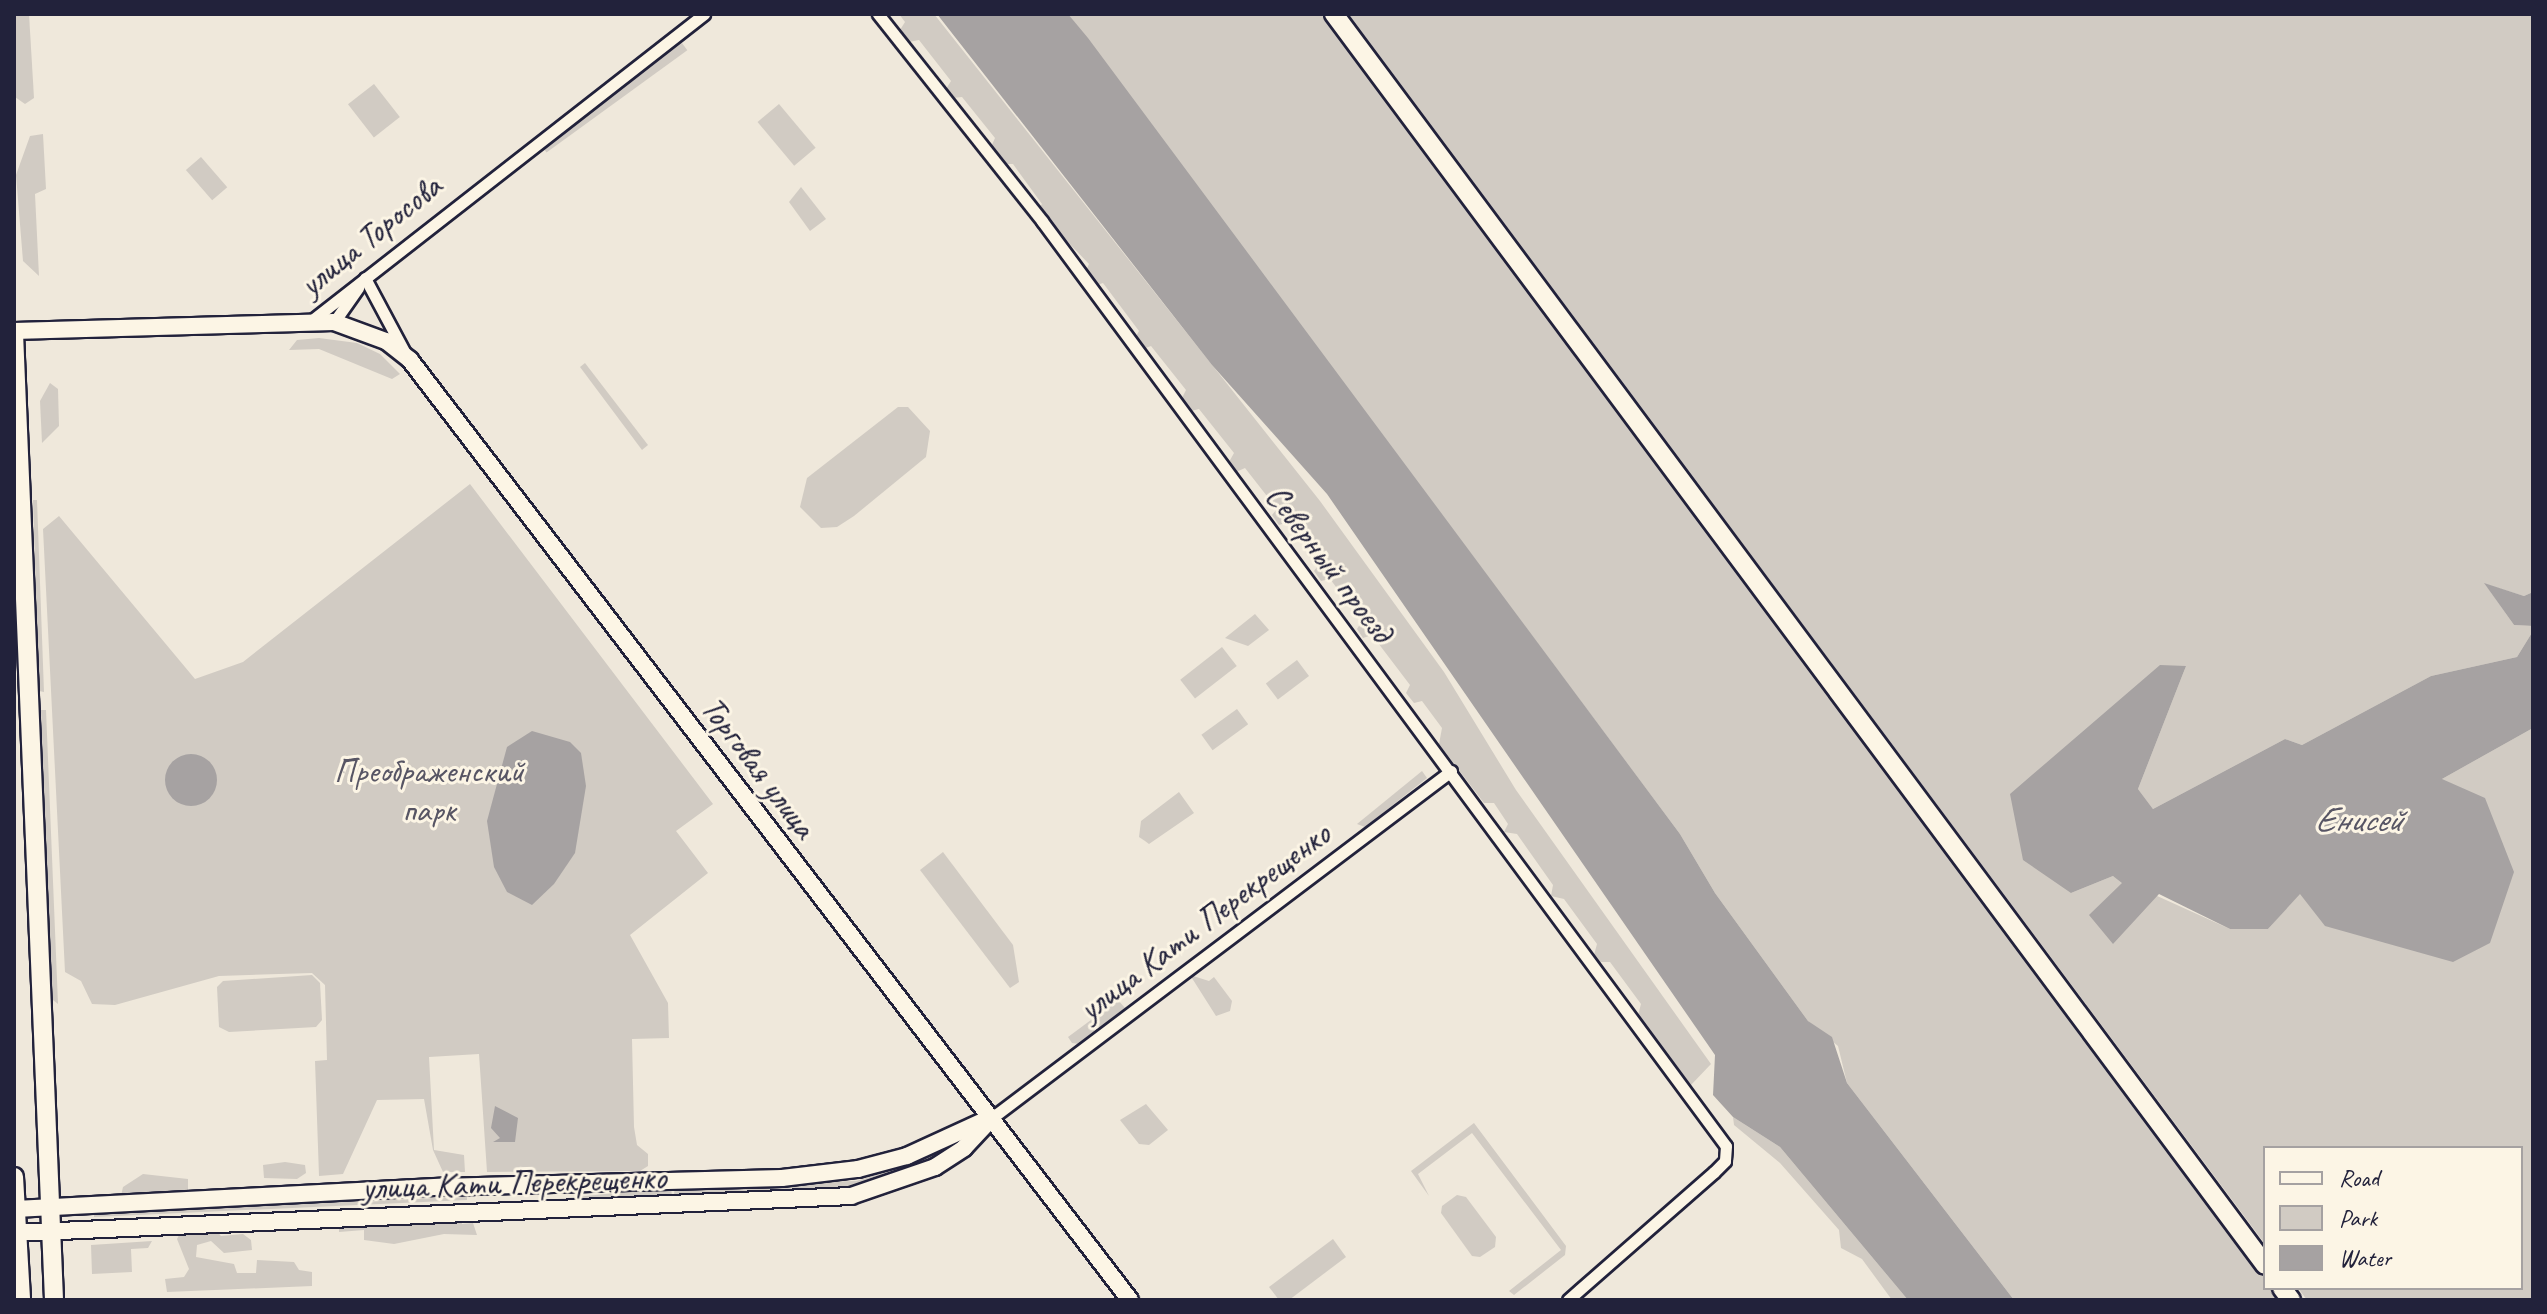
<!DOCTYPE html>
<html>
<head>
<meta charset="utf-8">
<style>
	body { margin:0 }
	#map { position:relative; width:2547px; height:1314px; overflow:hidden; background:#efe8db; font-family:Caveat,sans-serif }
	div>[style] { position:absolute }
	.green>* { inset:0; background:#d1cbc3; transform-origin:0 0 }
	.water>* { inset:0; background:#a6a2a2 }
	.round { border-radius:50% }
	.roads { filter:drop-shadow(2px 0 #22223b) drop-shadow(-2px 0 #22223b) drop-shadow(0 2px #22223b) drop-shadow(0 -2px #22223b) }
	.street>* { height:11px; margin:-5.5px; padding:0 5.5px; transform-origin:5.5px; border-radius:5.5px; background:#fcf5e5 }
	.secondary>* { height:16px; margin:-8px; padding:0 8px; transform-origin:8px; border-radius:8px; background:#fcf5e5 }
	.primary>* { height:18px; margin:-9px; padding:0 9px; transform-origin:9px; border-radius:9px; background:#fcf5e5 }
	span { translate:-50% -50%; white-space:nowrap; text-align:center; line-height:1.15; -webkit-text-stroke:6px #fcf5e5; paint-order:stroke }
	.street-label { font-size:34px; color:#22223b }
	.park-label { font-size:34px; color:#575564 }
	.water-label { font-size:36px; color:#575564; font-style:italic }
	.frame { position:absolute; inset:0; border:16px solid #22223b; pointer-events:none }
	.legend { position:absolute; left:2263px; top:1146px; width:260px; height:144px; box-sizing:border-box; background:#fcf5e5; border:2px solid #a5a1a1; margin:0; padding:10px 14px; list-style:none; font-size:24px; color:#22223b }
	.legend li { display:flex; align-items:center; gap:16px; height:40px }
	.legend b { width:40px; border:2px solid #a5a1a1 }
</style>
</head>
<body>
<div id="map">
	<div class="green">
		<div style="clip-path:polygon(14px 14px,29px 14px,34px 98px,25px 104px,15px 97px)"></div>
		<div style="clip-path:polygon(899px 14px,934px 14px,1320px 501px,1444px 672px,1516px 790px,1711px 1064px,1691px 1085px,1638px 1015px,1641px 1004px,1610px 962px,1599px 962px,1594px 955px,1597px 944px,1564px 899px,1551px 896px,1553px 885px,1517px 834px,1504px 832px,1508px 824px,1494px 803px,1484px 803px,1439px 744px,1442px 728px,1422px 701px,1414px 703px,1406px 693px,1410px 685px,1372px 635px,1363px 638px,1357px 629px,1362px 621px,1330px 579px,1321px 581px,1314px 571px,1320px 563px,1288px 522px,1279px 525px,1272px 515px,1277px 509px,1245px 468px,1236px 472px,1229px 462px,1234px 453px,1199px 409px,1191px 411px,1182px 398px,1186px 390px,1151px 346px,1143px 349px,1135px 338px,1139px 331px,1103px 283px,1094px 286px,1085px 273px,1089px 264px,1037px 210px,1042px 204px,1013px 164px,1004px 164px,991px 147px,995px 138px,962px 97px,953px 98px,946px 89px,951px 81px,919px 40px,909px 42px,900px 30px,905px 22px)"></div>
		<div style="clip-path:polygon(1068px 14px,1325px 14px,2265px 1279px,2265px 1288px,2272px 1288px,2281px 1300px,2014px 1300px,1847px 1083px,1838px 1046px,1808px 1021px,1715px 893px,1680px 834px)"></div>
		<div style="clip-path:polygon(1347px 14px,2533px 14px,2533px 592px,2524px 596px,2485px 584px,2514px 625px,2533px 626px,2533px 631px,2517px 657px,2431px 676px,2302px 745px,2285px 739px,2153px 809px,2138px 789px,2186px 666px,2071px 893px,2113px 876px,2230px 929px,2268px 929px,2300px 893px,2442px 779px,2533px 728px,2533px 1300px,2307px 1300px,2298px 1288px,2521px 1288px,2521px 1148px,2265px 1148px,2265px 1244px)"></div>
		<div style="left:682px;top:43px;width:9px;height:174px;rotate:54deg"></div>
		<div style="left:374px;top:84px;width:42px;height:33px;rotate:52deg"></div>
		<div style="left:779px;top:104px;width:57px;height:28px;rotate:50deg"></div>
		<div style="clip-path:polygon(43px 134px,46px 189px,35px 194px,39px 276px,23px 261px,16px 175px,30px 136px)"></div>
		<div style="left:201px;top:157px;width:40px;height:20px;rotate:49deg"></div>
		<div style="clip-path:polygon(801px 187px,826px 219px,810px 231px,789px 202px)"></div>
		<div style="clip-path:polygon(319px 338px,357px 343px,380px 354px,400px 374px,392px 379px,319px 349px,289px 350px,297px 340px)"></div>
		<div style="clip-path:polygon(585px 363px,648px 445px,642px 450px,580px 367px)"></div>
		<div style="clip-path:polygon(50px 383px,58px 389px,59px 426px,42px 443px,40px 401px)"></div>
		<div style="clip-path:polygon(898px 407px,908px 407px,930px 431px,926px 457px,854px 516px,837px 527px,821px 528px,800px 507px,807px 478px)"></div>
		<div style="clip-path:polygon(470px 484px,713px 804px,676px 831px,708px 873px,630px 935px,668px 1003px,669px 1038px,632px 1039px,634px 1127px,637px 1145px,648px 1154px,648px 1166px,640px 1171px,487px 1172px,479px 1054px,429px 1057px,434px 1150px,464px 1155px,465px 1172px,443px 1172px,433px 1150px,424px 1099px,377px 1100px,343px 1174px,319px 1176px,315px 1061px,327px 1060px,325px 985px,312px 973px,219px 976px,115px 1005px,92px 1004px,81px 981px,65px 972px,43px 529px,59px 516px,195px 679px,243px 662px)"></div>
		<div style="clip-path:polygon(33px 500px,37px 500px,44px 692px,39px 691px)"></div>
		<div style="clip-path:polygon(1255px 614px,1269px 630px,1248px 646px,1225px 638px)"></div>
		<div style="left:1222px;top:647px;width:24px;height:53px;rotate:52deg"></div>
		<div style="left:1297px;top:660px;width:20px;height:39px;rotate:53deg"></div>
		<div style="left:1237px;top:709px;width:19px;height:44px;rotate:54deg"></div>
		<div style="clip-path:polygon(41px 710px,46px 710px,58px 1004px,53px 1000px,49px 934px)"></div>
		<div style="clip-path:polygon(1422px 771px,1427px 778px,1365px 827px,1357px 824px)"></div>
		<div style="clip-path:polygon(1179px 792px,1194px 813px,1149px 844px,1145px 841px,1139px 837px,1141px 821px)"></div>
		<div style="clip-path:polygon(943px 852px,1013px 945px,1019px 982px,1010px 988px,920px 870px)"></div>
		<div style="clip-path:polygon(312px 975px,320px 983px,322px 1020px,316px 1027px,229px 1032px,219px 1027px,217px 987px,223px 981px)"></div>
		<div style="clip-path:polygon(1190px 975px,1209px 981px,1214px 977px,1232px 1001px,1230px 1011px,1216px 1016px)"></div>
		<div style="clip-path:polygon(1118px 1000px,1125px 1008px,1079px 1044px,1072px 1043px,1068px 1037px)"></div>
		<div style="clip-path:polygon(1146px 1104px,1168px 1130px,1149px 1145px,1139px 1144px,1120px 1120px)"></div>
		<div style="clip-path:polygon(1733px 1117px,1780px 1147px,1908px 1300px,1892px 1300px,1862px 1259px,1841px 1248px,1839px 1230px,1780px 1163px,1734px 1125px)"></div>
		<div style="clip-path:polygon(1474px 1123px,1566px 1246px,1565px 1255px,1514px 1295px,1509px 1291px,1561px 1250px,1472px 1133px,1418px 1174px,1429px 1196px,1411px 1171px)"></div>
		<div style="clip-path:polygon(954px 1140px,965px 1140px,911px 1172px,852px 1187px,674px 1195px,675px 1185px,856px 1181px,908px 1166px)"></div>
		<div style="clip-path:polygon(285px 1162px,305px 1165px,306px 1173px,297px 1179px,264px 1178px,263px 1165px)"></div>
		<div style="clip-path:polygon(143px 1174px,188px 1179px,188px 1190px,180px 1195px,121px 1196px,123px 1187px)"></div>
		<div style="left:671px;top:1187px;width:10px;height:180px;rotate:84deg"></div>
		<div style="clip-path:polygon(467px 1194px,467px 1200px,94px 1217px,94px 1210px)"></div>
		<div style="clip-path:polygon(1457px 1195px,1466px 1197px,1496px 1237px,1495px 1247px,1480px 1257px,1472px 1256px,1441px 1213px,1442px 1206px)"></div>
		<div style="clip-path:polygon(461px 1217px,462px 1224px,473px 1223px,477px 1235px,444px 1234px,394px 1244px,364px 1240px,364px 1230px,339px 1232px,339px 1222px)"></div>
		<div style="clip-path:polygon(212px 1226px,221px 1236px,243px 1234px,251px 1240px,252px 1250px,224px 1253px,211px 1241px,197px 1245px,196px 1257px,234px 1264px,237px 1273px,256px 1273px,257px 1260px,294px 1262px,299px 1270px,312px 1272px,312px 1286px,167px 1292px,165px 1279px,184px 1277px,189px 1269px,177px 1239px,182px 1229px)"></div>
		<div style="clip-path:polygon(1333px 1239px,1346px 1257px,1289px 1300px,1279px 1300px,1269px 1287px)"></div>
		<div style="clip-path:polygon(152px 1241px,148px 1248px,131px 1249px,132px 1272px,92px 1274px,91px 1245px)"></div>
	</div>
	<div class="water">
		<div style="clip-path:polygon(937px 14px,1068px 14px,1088px 38px,1680px 834px,1715px 893px,1808px 1021px,1832px 1037px,1847px 1083px,2014px 1300px,1908px 1300px,1780px 1147px,1733px 1117px,1713px 1095px,1715px 1055px,1327px 494px,1212px 365px)"></div>
		<div style="clip-path:polygon(2484px 583px,2524px 596px,2533px 592px,2533px 626px,2514px 625px)"></div>
		<div style="clip-path:polygon(2533px 631px,2533px 728px,2442px 779px,2485px 798px,2514px 872px,2490px 943px,2453px 962px,2325px 926px,2300px 894px,2268px 929px,2230px 929px,2159px 894px,2113px 944px,2089px 915px,2122px 883px,2113px 876px,2071px 893px,2023px 860px,2010px 794px,2160px 665px,2186px 666px,2138px 789px,2153px 809px,2285px 739px,2302px 745px,2431px 676px,2517px 657px)"></div>
		<div style="clip-path:polygon(532px 731px,570px 742px,581px 753px,586px 786px,575px 853px,554px 884px,532px 905px,507px 892px,494px 867px,487px 821px,507px 747px)"></div>
		<div class="round" style="left:165px;top:754px;width:52px;height:52px"></div>
		<div style="clip-path:polygon(495px 1106px,518px 1118px,515px 1142px,493px 1142px,500px 1138px,491px 1128px)"></div>
	</div>
	<div class="roads">
		<div class="street">
			<div style="left:878px;top:14px;width:264px;rotate:51.6deg"></div>
			<div style="left:1042px;top:221px;width:1150px;rotate:53.52deg"></div>
			<div style="left:1726px;top:1146px;width:15px;rotate:94deg"></div>
			<div style="left:1725px;top:1161px;width:16px;rotate:135deg"></div>
			<div style="left:1714px;top:1172px;width:194px;rotate:138.8deg"></div>
			<div style="left:365px;top:278px;width:83px;rotate:61.9deg"></div>
			<div style="left:334px;top:322px;width:42px;rotate:-54.8deg"></div>
			<div style="left:307px;top:324px;width:504px;rotate:-37.98deg"></div>
			<div style="left:993px;top:1117px;width:574px;rotate:-37.07deg"></div>
		</div>
		<div class="secondary">
			<div style="left:14px;top:331px;width:320px;rotate:-1.6deg"></div>
			<div style="left:334px;top:322px;width:55px;rotate:20.1deg"></div>
			<div style="left:386px;top:341px;width:31px;rotate:38deg"></div>
			<div style="left:410px;top:360px;width:1184px;rotate:52.55deg"></div>
			<div style="left:14px;top:1209px;width:427px;rotate:-3deg"></div>
			<div style="left:440px;top:1187px;width:342px;rotate:-1.5deg"></div>
			<div style="left:782px;top:1178px;width:77px;rotate:-6.8deg"></div>
			<div style="left:858px;top:1169px;width:51px;rotate:-14.9deg"></div>
			<div style="left:907px;top:1156px;width:89px;rotate:-24.6deg"></div>
			<div style="left:14px;top:1233px;width:838px;rotate:-2.53deg"></div>
			<div style="left:851px;top:1196px;width:89px;rotate:-19deg"></div>
			<div style="left:935px;top:1167px;width:35px;rotate:-33deg"></div>
			<div style="left:964px;top:1148px;width:42px;rotate:-46.9deg"></div>
		</div>
		<div class="primary">
			<div style="left:1334px;top:14px;width:1559px;rotate:53.34deg"></div>
			<div style="left:14px;top:333px;width:968px;rotate:87.63deg"></div>
			<div style="left:14px;top:1177px;width:123px;rotate:86.7deg"></div>
			<div style="left:2282px;top:1288px;width:15px;rotate:53deg"></div>
		</div>
	</div>
	<div class="street-label">
		<span style="left:370px;top:235px;rotate:-39deg">улица Торосова</span>
		<span style="left:1330px;top:563px;rotate:53deg">Северный проезд</span>
		<span style="left:759px;top:767px;rotate:53deg">Торговая улица</span>
		<span style="left:1204px;top:921px;rotate:-37deg">улица Кати Перекрещенко</span>
		<span style="left:514px;top:1182px;rotate:-2deg">улица Кати Перекрещенко</span>
	</div>
	<div class="park-label">
		<span style="left:429px;top:790px">Преображенский<br>парк</span>
	</div>
	<div class="water-label">
		<span style="left:2358px;top:820px">Енисей</span>
	</div>
	<div class="frame"></div>
	<ul class="legend">
	<li><b style="height:10px;background:#fcf5e5"></b>Road</li>
	<li><b style="height:22px;background:#d1cbc3"></b>Park</li>
	<li><b style="height:22px;background:#a6a2a2"></b>Water</li>
	</ul>
</div>
</body>
</html>
